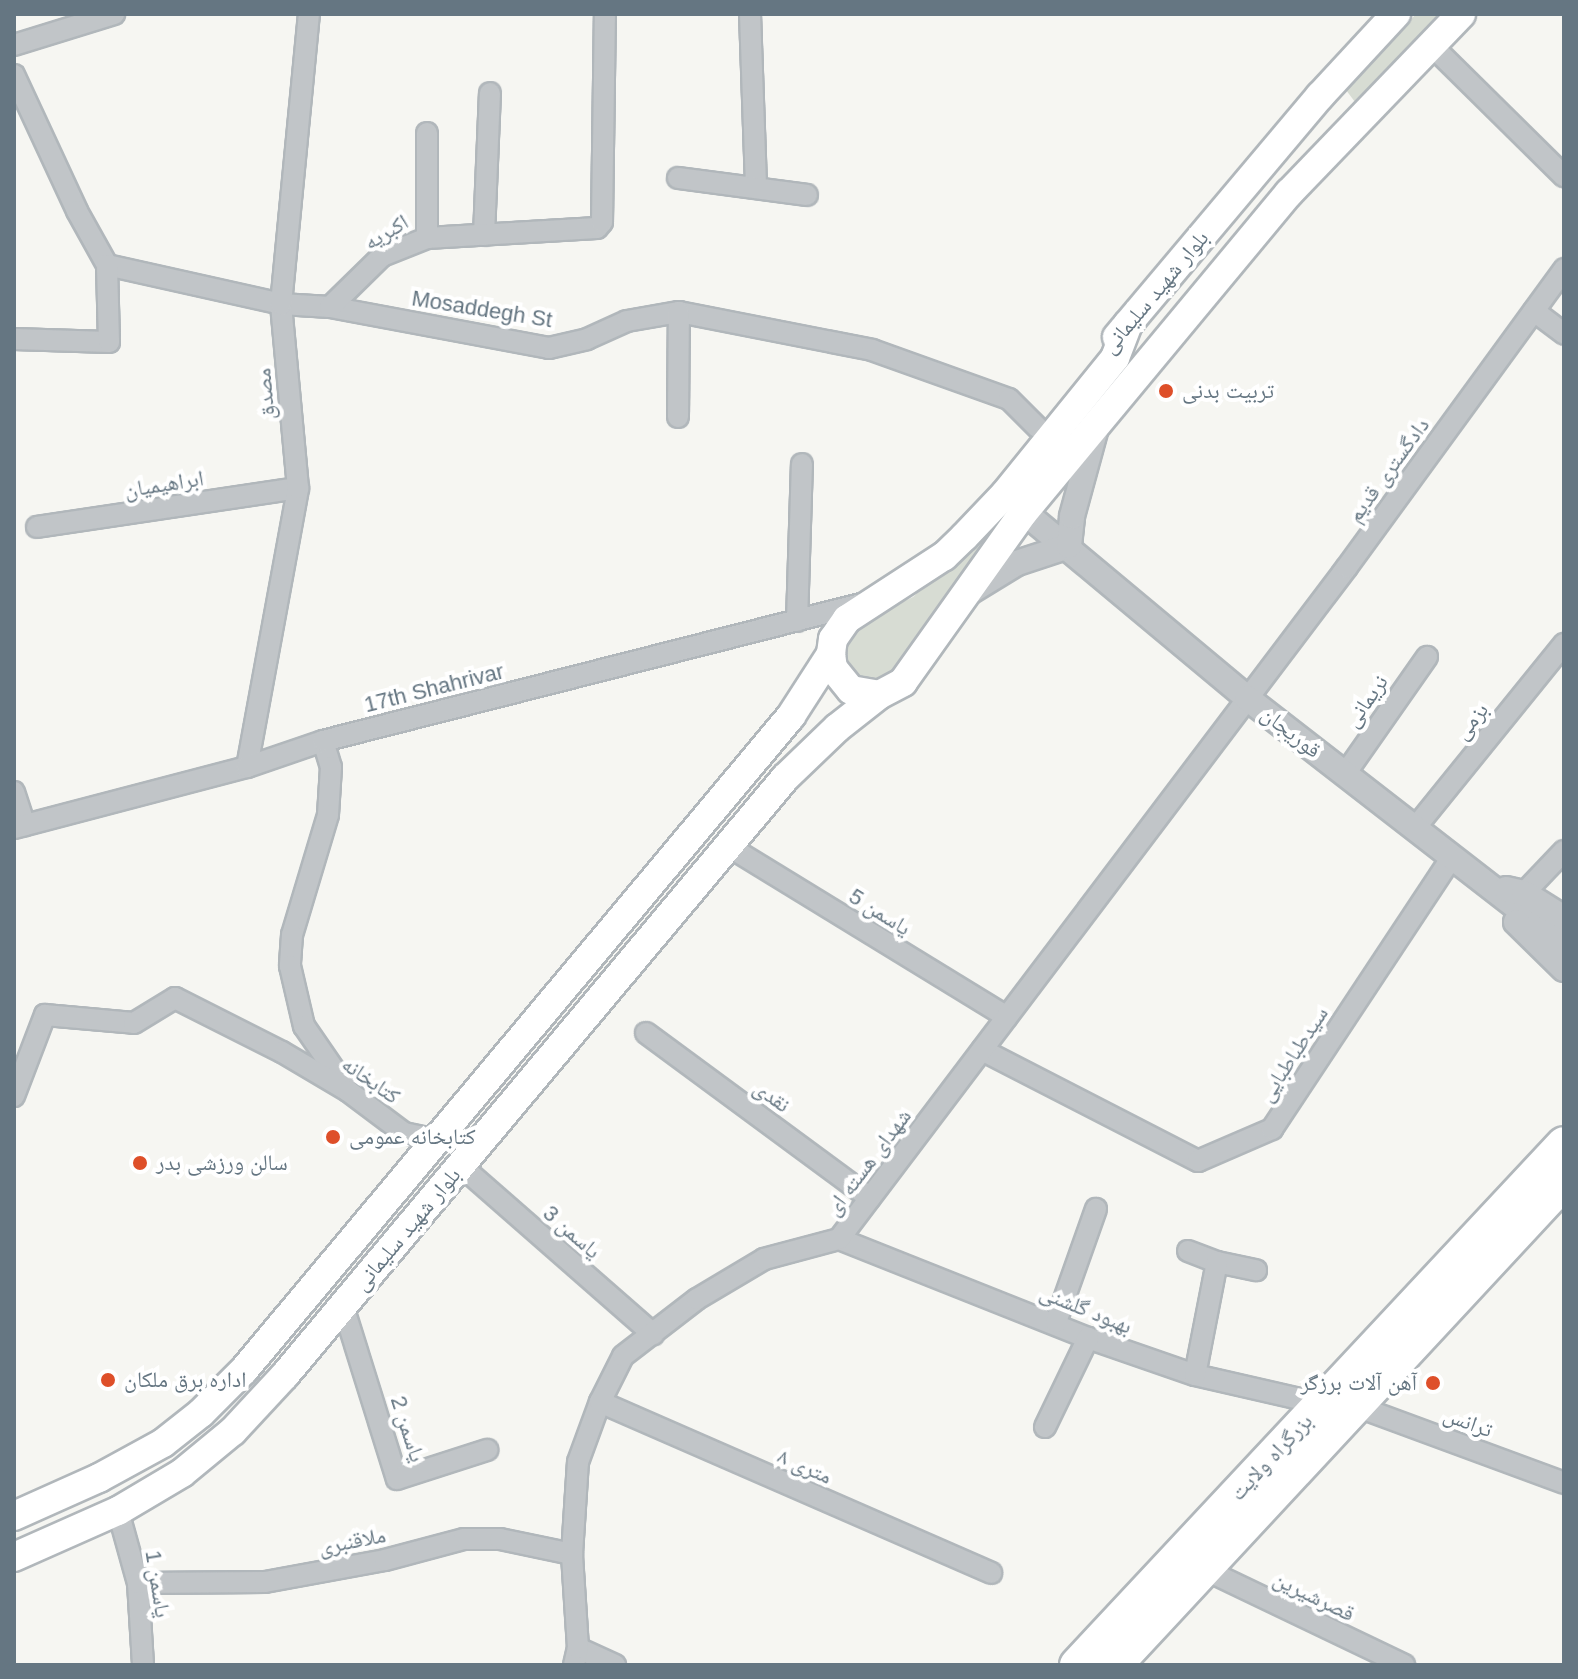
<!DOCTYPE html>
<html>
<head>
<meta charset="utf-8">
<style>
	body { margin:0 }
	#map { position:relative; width:1578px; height:1679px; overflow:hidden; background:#f6f6f2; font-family:Arial,"Noto Naskh Arabic",sans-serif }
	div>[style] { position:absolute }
	.green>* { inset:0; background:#d7dcd3 }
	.roads { filter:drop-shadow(2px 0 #b1b7bb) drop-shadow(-2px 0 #b1b7bb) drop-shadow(0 2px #b1b7bb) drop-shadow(0 -2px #b1b7bb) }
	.minor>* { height:20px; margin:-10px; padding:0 10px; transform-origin:10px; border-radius:10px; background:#c1c5c8 }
	.tertiary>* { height:24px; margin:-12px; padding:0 12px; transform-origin:12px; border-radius:12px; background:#c1c5c8 }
	.secondary>* { height:28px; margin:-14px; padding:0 14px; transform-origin:14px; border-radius:14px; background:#fff }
	.trunk>* { height:34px; margin:-17px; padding:0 17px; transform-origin:17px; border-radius:17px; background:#fff }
	.dots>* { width:22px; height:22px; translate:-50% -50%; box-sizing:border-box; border:4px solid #fff; border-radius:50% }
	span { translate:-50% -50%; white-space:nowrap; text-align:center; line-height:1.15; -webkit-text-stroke:8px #fff; paint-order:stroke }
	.street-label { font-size:22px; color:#657682 }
	.poi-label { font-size:22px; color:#657682 }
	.left { translate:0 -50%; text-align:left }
	.right { translate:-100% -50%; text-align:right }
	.frame { position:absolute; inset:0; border:16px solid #657682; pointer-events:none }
</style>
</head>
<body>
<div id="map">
	<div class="green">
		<div style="clip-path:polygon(1416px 14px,1446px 14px,1358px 106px,1346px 90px)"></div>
		<div style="clip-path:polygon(987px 527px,1001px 535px,912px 656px,882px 682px,856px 674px,847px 658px,846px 636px,882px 612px,913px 597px)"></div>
	</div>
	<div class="roads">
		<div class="minor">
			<div style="left:750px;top:14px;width:173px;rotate:88deg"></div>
			<div style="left:14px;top:45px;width:105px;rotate:-17.2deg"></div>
			<div style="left:1431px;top:45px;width:187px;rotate:44.6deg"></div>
			<div style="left:14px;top:75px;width:150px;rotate:65.1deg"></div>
			<div style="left:77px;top:211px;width:62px;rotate:60.9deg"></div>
			<div style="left:107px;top:265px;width:178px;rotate:12.6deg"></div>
			<div style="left:281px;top:304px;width:49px;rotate:3.5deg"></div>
			<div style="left:330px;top:307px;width:223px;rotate:10.6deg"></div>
			<div style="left:549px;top:348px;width:39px;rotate:-13deg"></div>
			<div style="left:587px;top:339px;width:44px;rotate:-24.2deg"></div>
			<div style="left:627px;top:321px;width:53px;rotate:-9.8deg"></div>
			<div style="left:679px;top:312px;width:197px;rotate:11.1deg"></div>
			<div style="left:872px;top:350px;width:145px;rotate:19.7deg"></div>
			<div style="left:1009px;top:399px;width:40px;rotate:45deg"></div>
			<div style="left:678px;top:178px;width:130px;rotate:7.5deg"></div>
			<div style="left:484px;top:235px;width:142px;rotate:-87.6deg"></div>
			<div style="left:427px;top:238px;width:170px;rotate:-3.4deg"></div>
			<div style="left:597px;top:228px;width:8px;rotate:-50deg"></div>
			<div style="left:602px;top:222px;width:208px;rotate:-89.2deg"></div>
			<div style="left:330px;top:307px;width:73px;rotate:-44.4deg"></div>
			<div style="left:382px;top:256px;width:48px;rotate:-21.8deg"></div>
			<div style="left:427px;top:238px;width:105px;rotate:-90deg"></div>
			<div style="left:1534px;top:311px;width:38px;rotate:37deg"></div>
			<div style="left:14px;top:339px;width:95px;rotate:1.8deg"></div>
			<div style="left:109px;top:342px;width:77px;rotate:-91.5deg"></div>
			<div style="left:678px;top:417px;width:105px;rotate:-89.5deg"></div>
			<div style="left:37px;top:527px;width:264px;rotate:-8.5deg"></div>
			<div style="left:797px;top:621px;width:157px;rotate:-88.2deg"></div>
			<div style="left:323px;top:741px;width:27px;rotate:73deg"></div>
			<div style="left:331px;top:767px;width:48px;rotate:93.6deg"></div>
			<div style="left:328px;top:815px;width:125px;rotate:106.7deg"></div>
			<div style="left:292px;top:935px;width:31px;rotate:94deg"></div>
			<div style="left:290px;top:966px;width:62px;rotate:76.9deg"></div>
			<div style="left:304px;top:1026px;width:70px;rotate:55.4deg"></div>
			<div style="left:247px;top:767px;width:284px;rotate:-79.6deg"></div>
			<div style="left:298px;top:488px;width:185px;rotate:-95.3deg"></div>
			<div style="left:281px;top:304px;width:291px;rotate:-84.5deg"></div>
			<div style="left:1345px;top:774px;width:143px;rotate:-55deg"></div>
			<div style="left:14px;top:792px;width:35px;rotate:72deg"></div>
			<div style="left:14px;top:828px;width:241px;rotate:-14.7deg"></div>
			<div style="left:247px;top:767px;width:80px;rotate:-18.9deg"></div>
			<div style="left:323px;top:741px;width:555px;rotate:-14.29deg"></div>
			<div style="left:1415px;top:828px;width:237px;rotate:-51deg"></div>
			<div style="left:728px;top:846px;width:327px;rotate:31.5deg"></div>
			<div style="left:1524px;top:893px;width:58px;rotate:-46.4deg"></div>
			<div style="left:646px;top:1033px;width:278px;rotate:36.4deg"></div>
			<div style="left:982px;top:1050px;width:243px;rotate:27.2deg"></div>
			<div style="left:1198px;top:1161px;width:81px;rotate:-23.4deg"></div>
			<div style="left:1272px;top:1129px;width:326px;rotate:-56.5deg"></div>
			<div style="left:14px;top:1096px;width:87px;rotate:-69.1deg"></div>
			<div style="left:45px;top:1015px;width:89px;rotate:5.1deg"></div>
			<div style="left:134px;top:1023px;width:48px;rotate:-31.4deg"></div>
			<div style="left:175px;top:998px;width:120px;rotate:26.8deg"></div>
			<div style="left:282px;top:1052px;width:77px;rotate:30.6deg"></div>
			<div style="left:348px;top:1091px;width:70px;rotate:36.9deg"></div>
			<div style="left:404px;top:1133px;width:33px;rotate:12deg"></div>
			<div style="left:460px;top:1165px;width:257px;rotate:41.2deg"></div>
			<div style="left:839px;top:1239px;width:268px;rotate:21.7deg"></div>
			<div style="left:1088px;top:1338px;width:113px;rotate:19.1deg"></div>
			<div style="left:1195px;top:1375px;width:130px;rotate:12.9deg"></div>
			<div style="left:1188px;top:1251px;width:31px;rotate:21deg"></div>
			<div style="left:1217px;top:1262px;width:40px;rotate:12deg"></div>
			<div style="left:343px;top:1306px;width:181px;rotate:72.7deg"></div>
			<div style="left:397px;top:1479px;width:95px;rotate:-17.9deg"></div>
			<div style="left:1056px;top:1322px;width:120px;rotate:-70.5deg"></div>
			<div style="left:1195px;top:1375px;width:115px;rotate:-79deg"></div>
			<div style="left:600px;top:1402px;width:427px;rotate:23.6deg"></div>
			<div style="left:1356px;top:1406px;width:222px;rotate:20.3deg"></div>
			<div style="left:1045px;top:1427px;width:99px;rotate:-64.2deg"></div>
			<div style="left:118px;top:1511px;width:75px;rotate:74.5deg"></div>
			<div style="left:138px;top:1583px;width:82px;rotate:86.5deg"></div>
			<div style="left:1204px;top:1569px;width:222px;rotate:25.6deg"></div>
			<div style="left:138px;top:1583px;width:127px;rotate:-0.5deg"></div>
			<div style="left:265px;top:1582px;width:122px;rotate:-10.4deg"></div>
			<div style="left:385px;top:1560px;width:82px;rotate:-14.9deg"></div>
			<div style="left:464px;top:1539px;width:36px"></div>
			<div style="left:500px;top:1539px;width:74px;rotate:11.8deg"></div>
			<div style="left:578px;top:1648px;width:41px;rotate:24.7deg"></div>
			<div style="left:574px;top:1665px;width:17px;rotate:-77deg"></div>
			<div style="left:578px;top:1648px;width:94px;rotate:-93.7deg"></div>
			<div style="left:572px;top:1554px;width:92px;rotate:-86.3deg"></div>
			<div style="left:578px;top:1462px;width:64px;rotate:-69.9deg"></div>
			<div style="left:600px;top:1402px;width:51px;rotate:-63.4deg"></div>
			<div style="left:623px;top:1356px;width:93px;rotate:-37.6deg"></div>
			<div style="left:697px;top:1299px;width:78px;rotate:-30.8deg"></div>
			<div style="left:764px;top:1259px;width:78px;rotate:-14.9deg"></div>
			<div style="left:839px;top:1239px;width:842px;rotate:-52.91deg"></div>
			<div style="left:1347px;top:567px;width:369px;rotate:-53.9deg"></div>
		</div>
		<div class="tertiary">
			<div style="left:1024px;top:512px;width:290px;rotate:39.8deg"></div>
			<div style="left:1247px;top:698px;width:401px;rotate:37.8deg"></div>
			<div style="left:968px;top:593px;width:57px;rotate:-31.5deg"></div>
			<div style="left:1017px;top:563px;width:55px;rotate:-18.1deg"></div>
			<div style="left:1069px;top:546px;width:30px;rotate:-84deg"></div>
			<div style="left:1072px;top:516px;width:91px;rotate:-74.7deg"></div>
			<div style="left:1506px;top:889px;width:18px;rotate:13deg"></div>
			<div style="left:1524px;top:893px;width:47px;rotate:32deg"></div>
			<div style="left:1516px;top:922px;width:67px;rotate:44.4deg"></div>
		</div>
		<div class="secondary">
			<div style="left:1128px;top:324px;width:36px;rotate:111deg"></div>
			<div style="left:1115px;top:358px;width:175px;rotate:129deg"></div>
			<div style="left:1005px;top:494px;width:59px;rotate:133.6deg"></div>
			<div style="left:964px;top:537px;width:28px;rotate:136deg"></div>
			<div style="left:944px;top:556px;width:116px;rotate:147deg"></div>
			<div style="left:847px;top:619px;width:24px;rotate:125deg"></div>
			<div style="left:833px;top:639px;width:15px;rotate:98deg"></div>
			<div style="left:831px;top:654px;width:14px;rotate:82deg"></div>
			<div style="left:833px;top:668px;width:28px;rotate:51deg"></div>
			<div style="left:851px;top:690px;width:28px;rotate:10deg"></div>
			<div style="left:879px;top:695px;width:27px;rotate:-28deg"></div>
			<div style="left:903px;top:682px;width:209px;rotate:-54.6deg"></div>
			<div style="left:1024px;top:512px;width:415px;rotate:-50.3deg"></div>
			<div style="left:1289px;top:193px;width:248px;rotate:-46.1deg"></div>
			<div style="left:1117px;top:337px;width:315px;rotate:-49.9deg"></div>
			<div style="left:1320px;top:96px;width:112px;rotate:-47.2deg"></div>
			<div style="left:14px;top:1516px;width:93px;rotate:-24.1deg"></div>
			<div style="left:99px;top:1478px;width:73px;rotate:-28.7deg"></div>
			<div style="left:163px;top:1443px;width:48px;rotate:-38.3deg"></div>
			<div style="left:201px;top:1413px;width:61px;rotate:-45deg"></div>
			<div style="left:244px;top:1370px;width:853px;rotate:-50.09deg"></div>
			<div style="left:791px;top:716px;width:74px;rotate:-57.2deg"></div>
			<div style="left:14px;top:1557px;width:114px;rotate:-23.9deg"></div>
			<div style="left:118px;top:1511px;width:74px;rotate:-30.7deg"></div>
			<div style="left:182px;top:1473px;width:66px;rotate:-39.5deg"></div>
			<div style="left:233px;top:1431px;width:76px;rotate:-47.1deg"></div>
			<div style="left:285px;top:1375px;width:779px;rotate:-50.05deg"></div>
			<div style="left:785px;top:778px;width:72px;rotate:-43.9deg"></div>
			<div style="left:837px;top:728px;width:53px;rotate:-38.2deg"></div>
		</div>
		<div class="trunk">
			<div style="left:1077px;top:1665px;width:713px;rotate:-46.93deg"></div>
			<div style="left:1115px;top:1665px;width:659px;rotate:-47.09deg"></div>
		</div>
	</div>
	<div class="dots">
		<div style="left:1166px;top:391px;background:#de4f29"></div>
		<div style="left:333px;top:1137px;background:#de4f29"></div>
		<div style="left:140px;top:1163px;background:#de4f29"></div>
		<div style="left:108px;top:1380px;background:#de4f29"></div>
		<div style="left:1433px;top:1383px;background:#de4f29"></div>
	</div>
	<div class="street-label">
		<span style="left:386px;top:232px;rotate:-31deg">اکبریه</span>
		<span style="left:1155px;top:292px;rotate:-50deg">بلوار شهید سلیمانی</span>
		<span style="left:482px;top:309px;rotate:9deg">Mosaddegh St</span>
		<span style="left:265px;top:394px;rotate:-95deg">مصدق</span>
		<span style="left:1388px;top:470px;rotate:-54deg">دادگستری قدیم</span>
		<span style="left:164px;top:484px;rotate:-9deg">ابراهیمیان</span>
		<span style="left:434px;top:688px;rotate:-14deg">17th Shahrivar</span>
		<span style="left:1366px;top:701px;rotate:-55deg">نریمانی</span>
		<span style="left:1471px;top:721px;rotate:-51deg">بزمی</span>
		<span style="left:1291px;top:732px;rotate:38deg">قوریجان</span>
		<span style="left:880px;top:912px;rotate:32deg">یاسمن 5</span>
		<span style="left:1293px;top:1054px;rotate:-57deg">سیدطباطبایی</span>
		<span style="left:371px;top:1080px;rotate:35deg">کتابخانه</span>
		<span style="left:772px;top:1096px;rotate:36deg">نقدی</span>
		<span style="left:868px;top:1162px;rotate:-53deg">شهدای هسته ای</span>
		<span style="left:407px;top:1229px;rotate:-50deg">بلوار شهید سلیمانی</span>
		<span style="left:572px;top:1232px;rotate:41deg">یاسمن 3</span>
		<span style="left:1086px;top:1309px;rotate:22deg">بهبود گلشنی</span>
		<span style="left:1468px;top:1422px;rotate:20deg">ترانس</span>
		<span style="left:408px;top:1429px;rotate:72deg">یاسمن 2</span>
		<span style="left:1271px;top:1457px;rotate:-47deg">بزرگراه ولایت</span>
		<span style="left:805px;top:1466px;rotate:24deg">۸ متری</span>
		<span style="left:352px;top:1541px;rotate:-11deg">ملاقنبری</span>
		<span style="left:158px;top:1584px;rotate:81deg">یاسمن 1</span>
		<span style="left:1314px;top:1596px;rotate:26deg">قصرشیرین</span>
	</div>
	<div class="poi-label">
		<span class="left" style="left:1182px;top:391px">تربیت بدنی</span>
		<span class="left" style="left:349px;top:1137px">کتابخانه عمومی</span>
		<span class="left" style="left:156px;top:1163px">سالن ورزشی بدر</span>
		<span class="left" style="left:124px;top:1380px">اداره برق ملکان</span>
		<span class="right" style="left:1417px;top:1383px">آهن آلات برزگر</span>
	</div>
	<div class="frame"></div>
</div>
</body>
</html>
